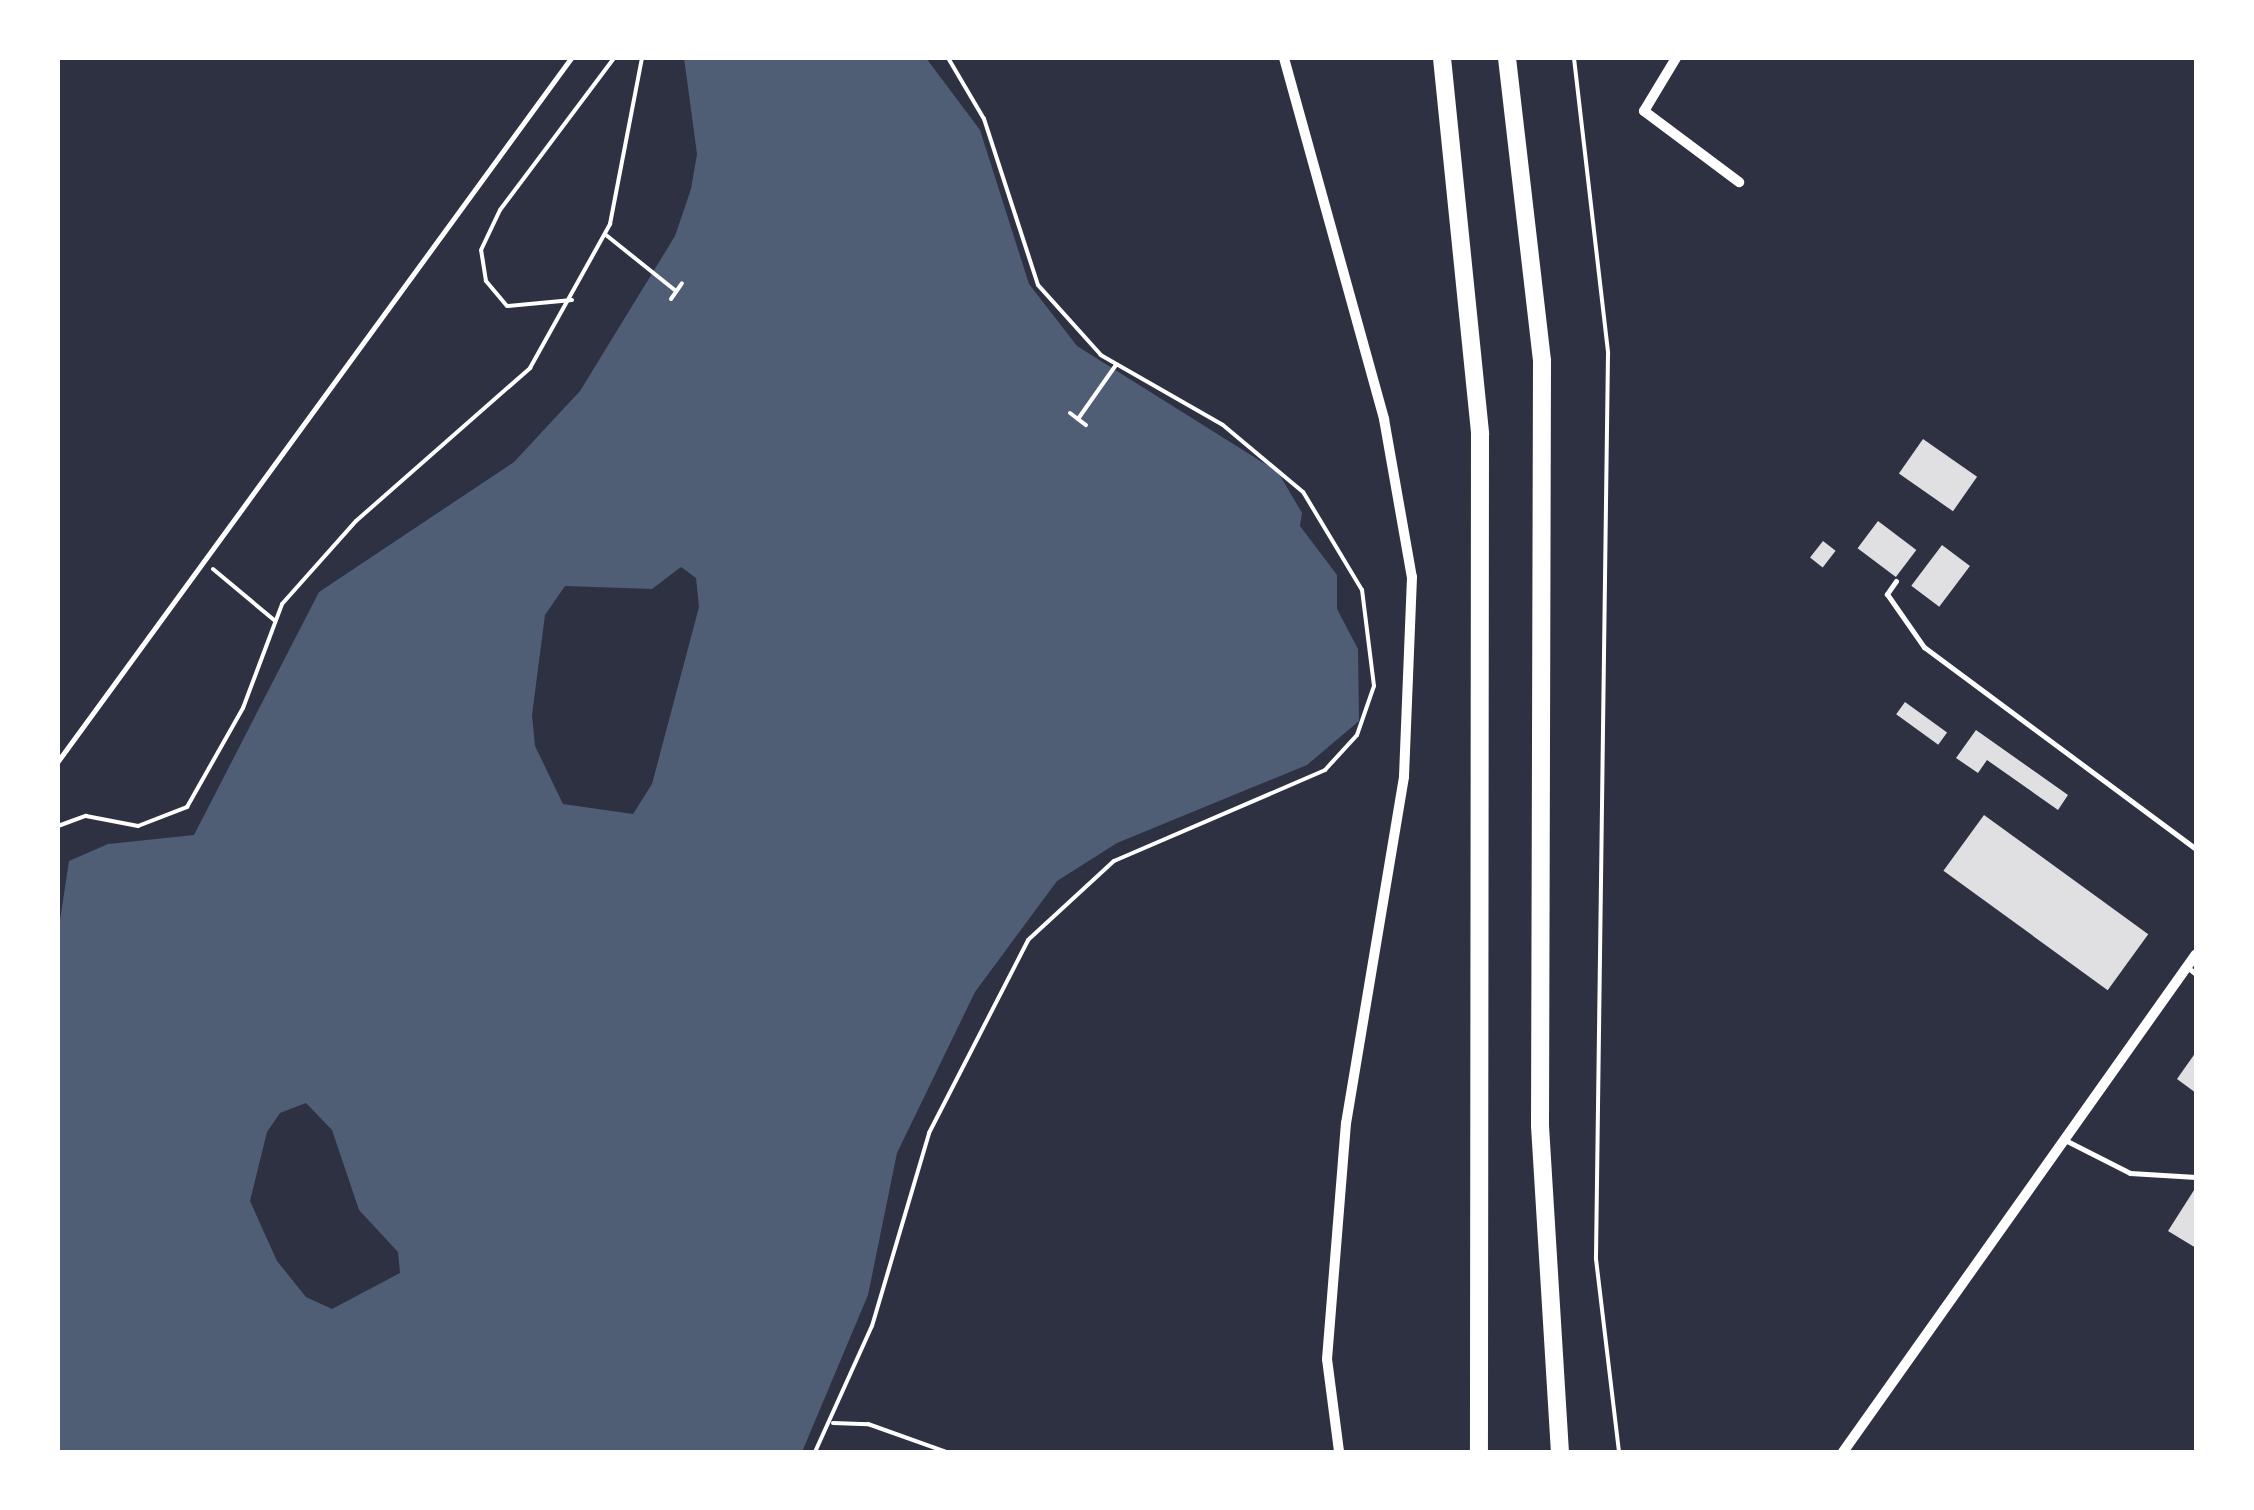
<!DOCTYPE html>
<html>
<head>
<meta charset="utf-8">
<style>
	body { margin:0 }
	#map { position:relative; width:2254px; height:1510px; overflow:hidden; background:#2d3142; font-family:"PT Sans Narrow",sans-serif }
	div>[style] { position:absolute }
	.water>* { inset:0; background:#4f5d75 }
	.building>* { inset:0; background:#e0e0e3; transform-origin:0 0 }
	.path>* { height:4px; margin:-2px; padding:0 2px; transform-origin:2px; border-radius:2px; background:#fff }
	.service>* { height:5px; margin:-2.5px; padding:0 2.5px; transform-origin:2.5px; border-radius:2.5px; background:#fff }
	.minor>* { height:10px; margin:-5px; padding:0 5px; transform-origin:5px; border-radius:5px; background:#fff }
	.motorway>* { height:18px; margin:-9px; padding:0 9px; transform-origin:9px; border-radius:9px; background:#fff }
	span { translate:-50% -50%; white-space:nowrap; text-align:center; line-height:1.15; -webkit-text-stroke:8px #fff; paint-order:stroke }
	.frame { position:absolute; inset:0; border:60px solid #fff; pointer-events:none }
</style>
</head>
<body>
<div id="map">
	<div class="water">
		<div style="clip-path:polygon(evenodd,684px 58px,926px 58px,980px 130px,1029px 284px,1077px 346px,1278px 472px,1302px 513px,1300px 526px,1337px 575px,1337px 609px,1358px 649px,1359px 721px,1307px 765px,1117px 843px,1057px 881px,975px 992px,897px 1153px,868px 1295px,802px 1452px,58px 1452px,58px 933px,69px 861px,108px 844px,194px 835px,319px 592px,514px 462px,580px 391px,675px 236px,691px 189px,697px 154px,684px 58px,681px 567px,696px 578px,699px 607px,652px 784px,633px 814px,563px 804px,535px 746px,532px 715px,545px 615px,565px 586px,652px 589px,681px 567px,684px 58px,306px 1103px,332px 1130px,359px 1210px,398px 1252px,400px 1273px,332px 1309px,306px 1297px,277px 1261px,250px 1201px,267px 1132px,280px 1113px,306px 1103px)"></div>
	</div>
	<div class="building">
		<div style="left:1923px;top:439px;width:66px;height:42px;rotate:35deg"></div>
		<div style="left:1878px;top:521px;width:48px;height:34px;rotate:37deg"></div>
		<div style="left:1823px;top:541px;width:16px;height:21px;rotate:38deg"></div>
		<div style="left:1942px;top:545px;width:35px;height:51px;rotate:37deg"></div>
		<div style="left:1905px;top:702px;width:52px;height:15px;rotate:36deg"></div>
		<div style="clip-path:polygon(1976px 730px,2068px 795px,2058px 810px,1987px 760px,1978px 773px,1956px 758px)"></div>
		<div style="left:1984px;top:815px;width:203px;height:69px;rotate:36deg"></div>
		<div style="clip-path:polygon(2196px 1052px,2196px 1093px,2177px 1079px)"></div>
		<div style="clip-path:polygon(2196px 1187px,2196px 1248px,2168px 1231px)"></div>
	</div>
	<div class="path">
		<div style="left:1574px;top:58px;width:297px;rotate:83.4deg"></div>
		<div style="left:1608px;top:353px;width:906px;rotate:90.76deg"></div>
		<div style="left:1596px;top:1259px;width:194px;rotate:83.2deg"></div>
		<div style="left:606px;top:235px;width:90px;rotate:38.7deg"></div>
		<div style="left:671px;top:299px;width:19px;rotate:-55deg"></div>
		<div style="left:572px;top:300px;width:65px;rotate:174.7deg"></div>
		<div style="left:507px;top:306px;width:33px;rotate:-130deg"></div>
		<div style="left:486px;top:281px;width:31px;rotate:-99deg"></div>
		<div style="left:481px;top:250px;width:44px;rotate:-64.6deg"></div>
		<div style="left:500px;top:210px;width:190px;rotate:-53.1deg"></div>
		<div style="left:1070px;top:413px;width:20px;rotate:37deg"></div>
		<div style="left:1078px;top:419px;width:66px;rotate:-54.9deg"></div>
		<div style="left:213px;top:569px;width:80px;rotate:39.9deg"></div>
		<div style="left:58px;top:826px;width:30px;rotate:-20deg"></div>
		<div style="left:86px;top:816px;width:53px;rotate:10.9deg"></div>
		<div style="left:138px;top:826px;width:53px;rotate:-21.2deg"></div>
		<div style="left:187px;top:807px;width:114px;rotate:-60.5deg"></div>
		<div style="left:243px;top:708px;width:111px;rotate:-69.4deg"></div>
		<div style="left:282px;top:604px;width:111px;rotate:-48.3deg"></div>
		<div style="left:356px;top:521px;width:232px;rotate:-41.3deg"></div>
		<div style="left:530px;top:368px;width:165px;rotate:-60.9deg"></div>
		<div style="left:610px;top:224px;width:169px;rotate:-79.1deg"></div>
		<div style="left:833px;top:1423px;width:35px;rotate:2deg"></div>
		<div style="left:868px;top:1424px;width:83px;rotate:19.7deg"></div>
		<div style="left:815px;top:1452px;width:138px;rotate:-65.7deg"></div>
		<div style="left:872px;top:1326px;width:201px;rotate:-73.5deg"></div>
		<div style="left:929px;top:1133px;width:217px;rotate:-62.8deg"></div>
		<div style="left:1028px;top:940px;width:117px;rotate:-42.6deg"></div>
		<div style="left:1114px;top:861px;width:230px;rotate:-23.3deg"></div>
		<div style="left:1325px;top:770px;width:47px;rotate:-47.6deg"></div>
		<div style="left:1357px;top:735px;width:52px;rotate:-70.9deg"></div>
		<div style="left:1374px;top:686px;width:97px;rotate:-97.1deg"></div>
		<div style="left:1362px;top:590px;width:114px;rotate:-121deg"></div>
		<div style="left:1303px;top:492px;width:104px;rotate:-140.1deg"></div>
		<div style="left:1223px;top:425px;width:141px;rotate:-150.2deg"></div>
		<div style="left:1101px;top:355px;width:94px;rotate:-132deg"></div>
		<div style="left:1038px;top:285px;width:175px;rotate:-108deg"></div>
		<div style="left:984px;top:119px;width:71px;rotate:-120.5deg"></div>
	</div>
	<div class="service">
		<div style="left:1896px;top:581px;width:16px;rotate:125deg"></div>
		<div style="left:1887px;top:594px;width:65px;rotate:55.1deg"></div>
		<div style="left:1924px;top:647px;width:339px;rotate:36.6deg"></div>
		<div style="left:58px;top:761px;width:870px;rotate:-53.88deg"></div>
		<div style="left:2187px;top:967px;width:11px;rotate:38deg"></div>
		<div style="left:2065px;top:1140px;width:73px;rotate:26.9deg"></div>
		<div style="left:2130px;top:1173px;width:66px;rotate:3.5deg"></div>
	</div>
	<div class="minor">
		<div style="left:1284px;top:58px;width:375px;rotate:74.5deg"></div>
		<div style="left:1384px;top:419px;width:160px;rotate:80deg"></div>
		<div style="left:1412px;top:577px;width:200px;rotate:92.3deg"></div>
		<div style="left:1404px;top:777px;width:351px;rotate:99.5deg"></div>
		<div style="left:1346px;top:1123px;width:237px;rotate:94.6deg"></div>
		<div style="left:1327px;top:1359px;width:94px;rotate:82.6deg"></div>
		<div style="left:1676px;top:58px;width:62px;rotate:121.1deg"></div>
		<div style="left:1644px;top:111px;width:119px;rotate:36.8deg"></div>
		<div style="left:1843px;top:1452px;width:610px;rotate:-54.67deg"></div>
	</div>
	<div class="motorway">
		<div style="left:1442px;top:58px;width:378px;rotate:84.2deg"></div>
		<div style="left:1480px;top:434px;width:1018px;rotate:90.06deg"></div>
		<div style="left:1507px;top:58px;width:305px;rotate:83.4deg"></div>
		<div style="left:1542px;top:361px;width:765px;rotate:90.15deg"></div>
		<div style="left:1540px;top:1126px;width:327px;rotate:86.5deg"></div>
	</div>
	<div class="frame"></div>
</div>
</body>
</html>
